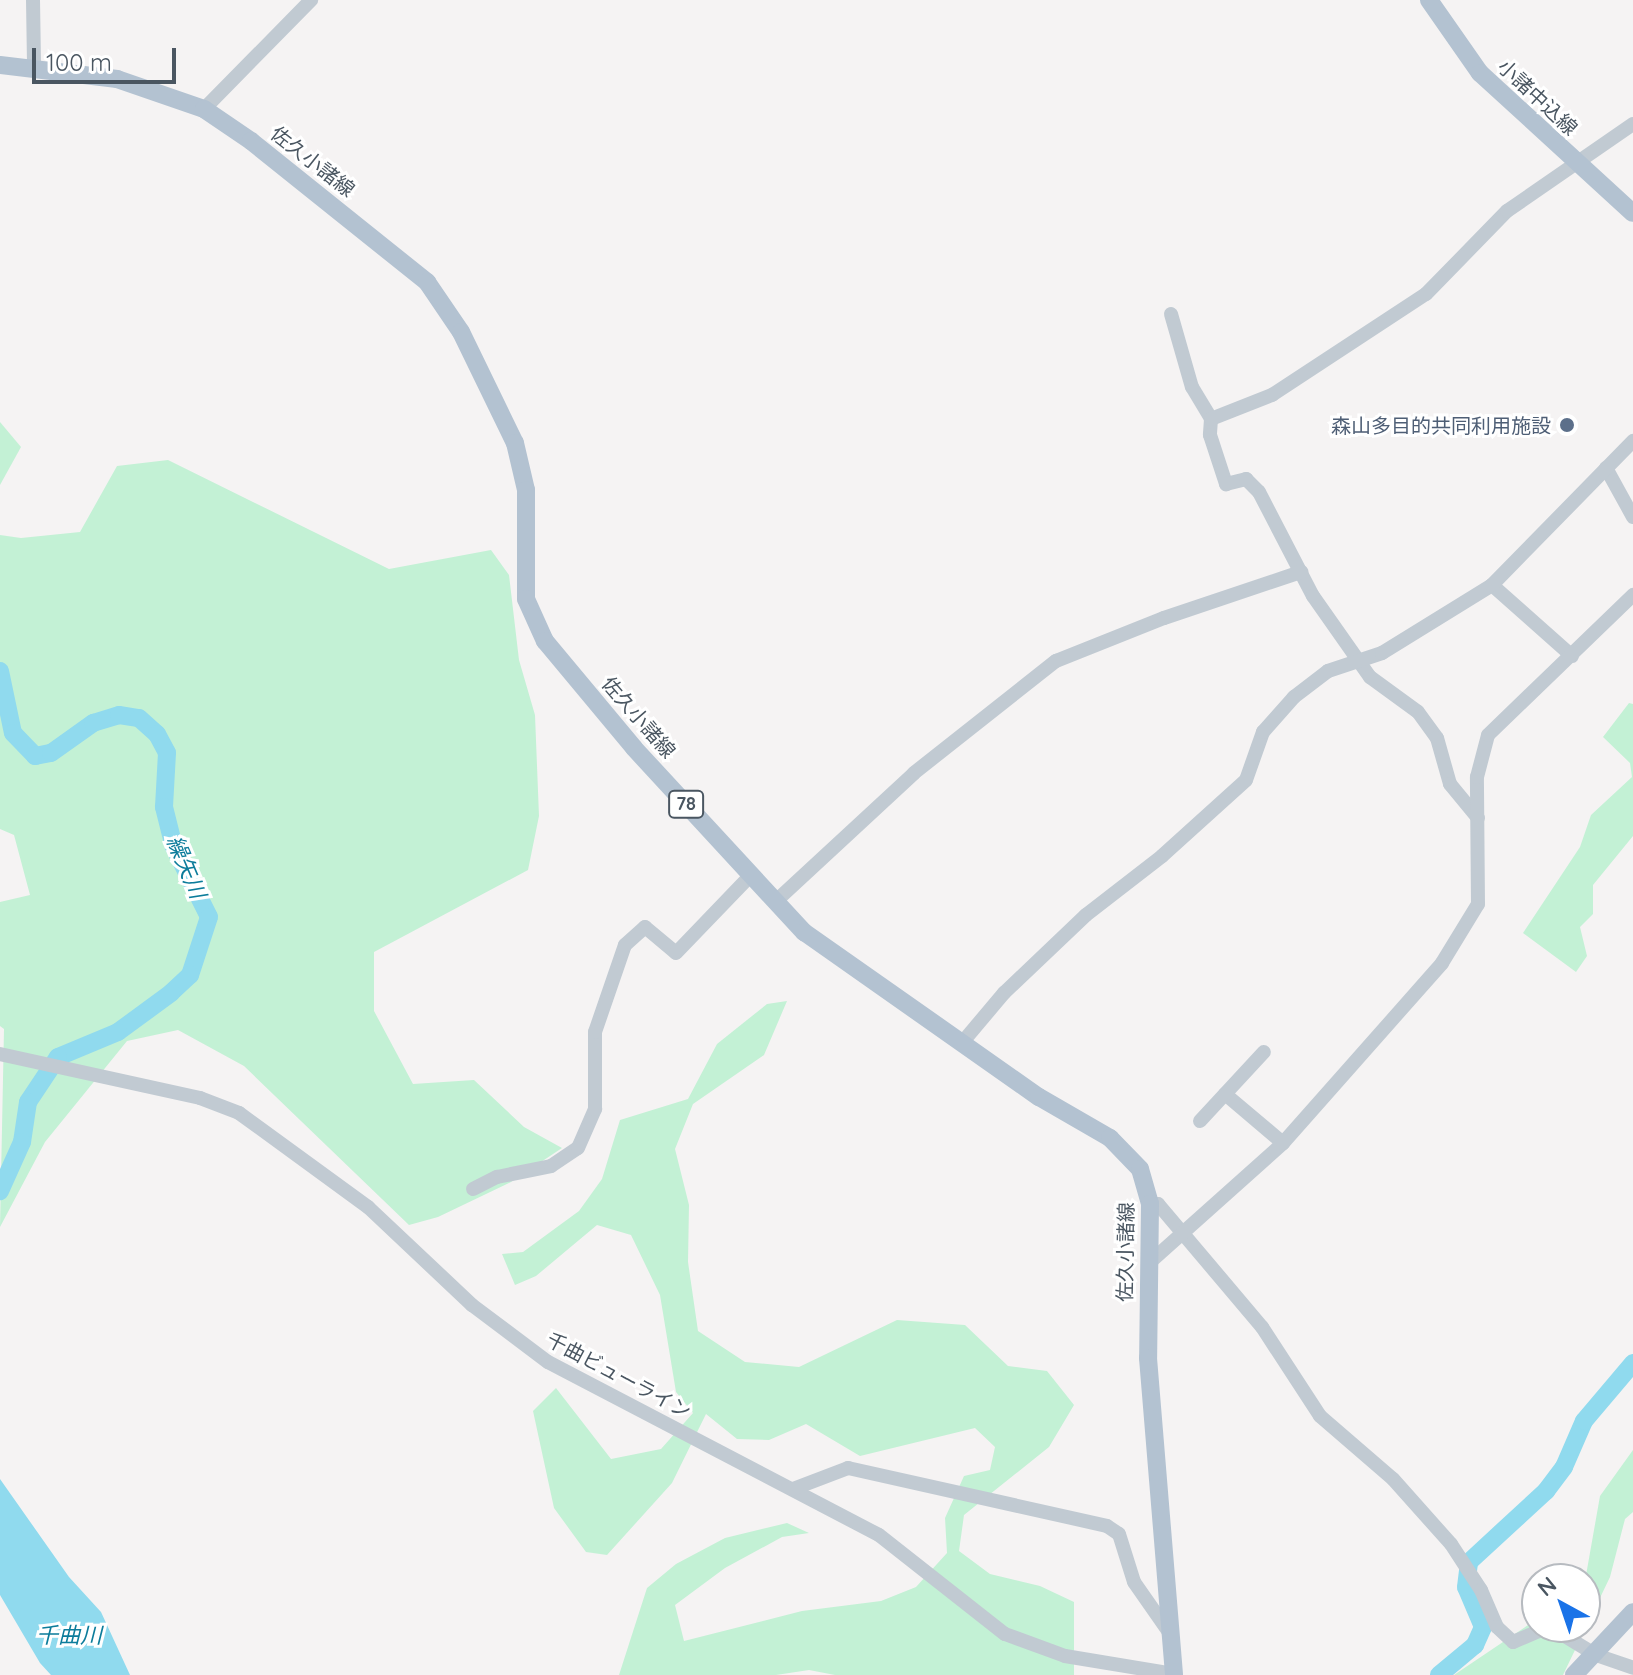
<!DOCTYPE html>
<html>
<head>
<meta charset="utf-8">
<style>
	body { margin:0 }
	#map { position:relative; width:1633px; height:1675px; overflow:hidden; background:#f5f3f3; font-family:Quicksand,"Noto Sans JP",sans-serif }
	div>[style] { position:absolute }
	.green>* { inset:0; background:#c3f1d5 }
	.water>* { inset:0; background:#90daee }
	.river>* { height:18px; margin:-9px; padding:0 9px; transform-origin:9px; border-radius:9px; background:#90daee }
	.minor>* { height:14px; margin:-7px; padding:0 7px; transform-origin:7px; border-radius:7px; background:#c1cad2 }
	.major>* { height:18px; margin:-9px; padding:0 9px; transform-origin:9px; border-radius:9px; background:#b3c2d1 }
	.dots>* { width:22px; height:22px; translate:-50% -50%; box-sizing:border-box; border:4px solid #fff; border-radius:50% }
	span { translate:-50% -50%; white-space:nowrap; text-align:center; line-height:1.15; -webkit-text-stroke:6px #fff; paint-order:stroke }
	.shield-label span { padding:2px 6px; background:#fff; border:2px solid; border-radius:6px; -webkit-text-stroke-width:0 }
	.shield-label { font-size:18px; color:#4a5661; font-weight:700 }
	.street-label { font-size:20px; color:#4a5661 }
	.service-label { font-size:20px; color:#4e5e75 }
	.right { translate:-100% -50%; text-align:right }
	.water-label { font-size:22px; color:#0c7c9b; font-style:italic }
	.north { position:absolute; left:1521px; top:1563px; width:80px; height:80px; box-sizing:border-box; background:#fff; border:2px solid #b7bbc0; border-radius:50%; rotate:320deg; font-size:22px; font-weight:700; line-height:32px; text-align:center; color:#4a5661 }
	.north::after { content:''; display:block; margin:auto; width:28px; height:36px; background:#1a73e8; clip-path:polygon(50% 0,100% 100%,50% 72%,0 100%) }
	.scale { position:absolute; left:32px; top:48px; width:144px; height:36px; box-sizing:border-box; border:4px solid #4a5661; border-top:0; padding-left:10px; font-size:24px; line-height:28px; white-space:nowrap; color:#4a5661; -webkit-text-stroke:6px #fff; paint-order:stroke }
</style>
</head>
<body>
<div id="map">
	<div class="green">
		<div style="clip-path:polygon(0 422px,21px 447px,0 485px)"></div>
		<div style="clip-path:polygon(168px 460px,389px 569px,491px 550px,509px 575px,519px 660px,535px 715px,539px 816px,528px 870px,374px 952px,374px 1011px,413px 1084px,474px 1080px,524px 1127px,562px 1148px,511px 1182px,438px 1217px,409px 1225px,244px 1066px,178px 1030px,127px 1041px,45px 1142px,0 1227px,4px 1029px,0 1026px,0 902px,30px 895px,14px 835px,0 829px,0 535px,21px 538px,80px 532px,117px 466px)"></div>
		<div style="clip-path:polygon(1629px 703px,1633px 704px,1633px 836px,1593px 885px,1593px 914px,1580px 927px,1587px 956px,1576px 972px,1523px 933px,1580px 847px,1591px 815px,1632px 777px,1630px 763px,1603px 737px)"></div>
		<div style="clip-path:polygon(787px 1001px,764px 1055px,693px 1104px,675px 1149px,689px 1205px,688px 1262px,698px 1331px,745px 1362px,799px 1367px,897px 1320px,965px 1325px,1008px 1366px,1047px 1371px,1074px 1405px,1049px 1447px,964px 1515px,959px 1551px,990px 1574px,1040px 1586px,1074px 1602px,1074px 1675px,835px 1675px,809px 1670px,776px 1675px,619px 1675px,647px 1588px,676px 1564px,725px 1538px,787px 1523px,809px 1533px,782px 1537px,725px 1568px,675px 1605px,684px 1641px,802px 1611px,881px 1601px,916px 1587px,947px 1553px,945px 1518px,964px 1476px,990px 1470px,995px 1447px,975px 1428px,860px 1456px,806px 1424px,769px 1440px,737px 1439px,706px 1414px,672px 1483px,607px 1555px,586px 1552px,554px 1508px,533px 1411px,556px 1388px,611px 1459px,661px 1449px,693px 1413px,676px 1392px,660px 1295px,631px 1235px,597px 1225px,536px 1276px,515px 1285px,502px 1254px,523px 1252px,579px 1211px,602px 1179px,620px 1120px,688px 1099px,717px 1044px,767px 1004px)"></div>
		<div style="clip-path:polygon(1633px 1450px,1633px 1512px,1625px 1519px,1610px 1577px,1563px 1675px,1454px 1675px,1537px 1619px,1537px 1627px,1585px 1627px,1585px 1581px,1600px 1496px)"></div>
	</div>
	<div class="water">
		<div style="clip-path:polygon(0 1479px,69px 1577px,101px 1612px,130px 1675px,51px 1675px,40px 1663px,0 1595px)"></div>
	</div>
	<div class="river">
		<div style="left:0;top:671px;width:63px;rotate:78.2deg"></div>
		<div style="left:13px;top:733px;width:32px;rotate:46deg"></div>
		<div style="left:35px;top:756px;width:16px;rotate:-11deg"></div>
		<div style="left:51px;top:753px;width:52px;rotate:-35.5deg"></div>
		<div style="left:93px;top:723px;width:27px;rotate:-17deg"></div>
		<div style="left:119px;top:715px;width:20px;rotate:9deg"></div>
		<div style="left:139px;top:718px;width:24px;rotate:42deg"></div>
		<div style="left:157px;top:734px;width:21px;rotate:62deg"></div>
		<div style="left:167px;top:753px;width:54px;rotate:93.2deg"></div>
		<div style="left:164px;top:807px;width:41px;rotate:76deg"></div>
		<div style="left:174px;top:847px;width:78px;rotate:63.4deg"></div>
		<div style="left:209px;top:917px;width:61px;rotate:108.1deg"></div>
		<div style="left:190px;top:975px;width:26px;rotate:137deg"></div>
		<div style="left:171px;top:993px;width:66px;rotate:143.7deg"></div>
		<div style="left:118px;top:1032px;width:65px;rotate:157.4deg"></div>
		<div style="left:58px;top:1057px;width:54px;rotate:123.7deg"></div>
		<div style="left:28px;top:1102px;width:40px;rotate:98.5deg"></div>
		<div style="left:22px;top:1142px;width:54px;rotate:114.2deg"></div>
		<div style="left:1439px;top:1675px;width:47px;rotate:-39.8deg"></div>
		<div style="left:1475px;top:1645px;width:20px;rotate:-66deg"></div>
		<div style="left:1483px;top:1627px;width:43px;rotate:-113deg"></div>
		<div style="left:1466px;top:1587px;width:25px;rotate:-83deg"></div>
		<div style="left:1469px;top:1562px;width:105px;rotate:-42.7deg"></div>
		<div style="left:1546px;top:1491px;width:30px;rotate:-53deg"></div>
		<div style="left:1564px;top:1467px;width:50px;rotate:-66.5deg"></div>
		<div style="left:1584px;top:1421px;width:76px;rotate:-49.8deg"></div>
	</div>
	<div class="minor">
		<div style="left:33px;top:0;width:67px;rotate:89.1deg"></div>
		<div style="left:204px;top:109px;width:153px;rotate:-45.5deg"></div>
		<div style="left:1171px;top:314px;width:76px;rotate:74deg"></div>
		<div style="left:1192px;top:387px;width:37px;rotate:59deg"></div>
		<div style="left:1211px;top:419px;width:16px;rotate:94deg"></div>
		<div style="left:1210px;top:435px;width:52px;rotate:71.9deg"></div>
		<div style="left:1226px;top:484px;width:21px;rotate:-14deg"></div>
		<div style="left:1246px;top:479px;width:18px;rotate:45deg"></div>
		<div style="left:1259px;top:492px;width:117px;rotate:62.6deg"></div>
		<div style="left:1313px;top:596px;width:99px;rotate:54.9deg"></div>
		<div style="left:1370px;top:677px;width:59px;rotate:36.1deg"></div>
		<div style="left:1418px;top:712px;width:32px;rotate:54deg"></div>
		<div style="left:1437px;top:738px;width:48px;rotate:74.2deg"></div>
		<div style="left:1450px;top:784px;width:44px;rotate:50.5deg"></div>
		<div style="left:1211px;top:419px;width:66px;rotate:-21.5deg"></div>
		<div style="left:1272px;top:395px;width:184px;rotate:-33.3deg"></div>
		<div style="left:1426px;top:294px;width:116px;rotate:-45.7deg"></div>
		<div style="left:1507px;top:211px;width:153px;rotate:-34.6deg"></div>
		<div style="left:1606px;top:468px;width:56px;rotate:61.1deg"></div>
		<div style="left:1492px;top:585px;width:107px;rotate:41.6deg"></div>
		<div style="left:776px;top:901px;width:188px;rotate:-42.8deg"></div>
		<div style="left:914px;top:773px;width:181px;rotate:-38.3deg"></div>
		<div style="left:1056px;top:661px;width:116px;rotate:-21.7deg"></div>
		<div style="left:1164px;top:618px;width:145px;rotate:-18.6deg"></div>
		<div style="left:961px;top:1044px;width:67px;rotate:-49.9deg"></div>
		<div style="left:1004px;top:993px;width:113px;rotate:-43.6deg"></div>
		<div style="left:1086px;top:915px;width:96px;rotate:-37.8deg"></div>
		<div style="left:1162px;top:856px;width:113px;rotate:-42.1deg"></div>
		<div style="left:1246px;top:780px;width:51px;rotate:-70.5deg"></div>
		<div style="left:1263px;top:732px;width:47px;rotate:-48.5deg"></div>
		<div style="left:1294px;top:697px;width:43px;rotate:-37.4deg"></div>
		<div style="left:1328px;top:671px;width:57px;rotate:-18.4deg"></div>
		<div style="left:1382px;top:653px;width:129px;rotate:-31.7deg"></div>
		<div style="left:1492px;top:585px;width:202px;rotate:-45.6deg"></div>
		<div style="left:0;top:1054px;width:205px;rotate:12.4deg"></div>
		<div style="left:200px;top:1098px;width:42px;rotate:21deg"></div>
		<div style="left:239px;top:1113px;width:160px;rotate:36.1deg"></div>
		<div style="left:368px;top:1207px;width:143px;rotate:43.3deg"></div>
		<div style="left:472px;top:1305px;width:95px;rotate:36.9deg"></div>
		<div style="left:548px;top:1362px;width:373px;rotate:27.6deg"></div>
		<div style="left:879px;top:1535px;width:160px;rotate:38.2deg"></div>
		<div style="left:1005px;top:1634px;width:64px;rotate:20.1deg"></div>
		<div style="left:1065px;top:1656px;width:110px;rotate:9.4deg"></div>
		<div style="left:1225px;top:1094px;width:76px;rotate:40.2deg"></div>
		<div style="left:1200px;top:1121px;width:94px;rotate:-47.2deg"></div>
		<div style="left:473px;top:1189px;width:27px;rotate:-27deg"></div>
		<div style="left:497px;top:1177px;width:55px;rotate:-11.5deg"></div>
		<div style="left:551px;top:1166px;width:32px;rotate:-34deg"></div>
		<div style="left:578px;top:1148px;width:43px;rotate:-66.4deg"></div>
		<div style="left:595px;top:1109px;width:77px;rotate:-90deg"></div>
		<div style="left:595px;top:1032px;width:92px;rotate:-71deg"></div>
		<div style="left:625px;top:945px;width:27px;rotate:-42deg"></div>
		<div style="left:645px;top:927px;width:40px;rotate:40deg"></div>
		<div style="left:676px;top:953px;width:108px;rotate:-46.1deg"></div>
		<div style="left:1150px;top:1204px;width:8px"></div>
		<div style="left:1158px;top:1204px;width:161px;rotate:49.8deg"></div>
		<div style="left:1262px;top:1327px;width:106px;rotate:56.9deg"></div>
		<div style="left:1320px;top:1416px;width:96px;rotate:40.8deg"></div>
		<div style="left:1393px;top:1479px;width:87px;rotate:48.3deg"></div>
		<div style="left:1451px;top:1544px;width:55px;rotate:56.9deg"></div>
		<div style="left:1481px;top:1590px;width:40px;rotate:66.6deg"></div>
		<div style="left:1497px;top:1627px;width:22px;rotate:43deg"></div>
		<div style="left:1513px;top:1642px;width:38px;rotate:-23deg"></div>
		<div style="left:1149px;top:1263px;width:180px;rotate:-41.8deg"></div>
		<div style="left:1283px;top:1143px;width:240px;rotate:-48.5deg"></div>
		<div style="left:1442px;top:963px;width:69px;rotate:-58.6deg"></div>
		<div style="left:1478px;top:904px;width:127px;rotate:-90.5deg"></div>
		<div style="left:1477px;top:777px;width:43px;rotate:-75.3deg"></div>
		<div style="left:1488px;top:735px;width:202px;rotate:-44deg"></div>
		<div style="left:793px;top:1489px;width:59px;rotate:-20.9deg"></div>
		<div style="left:848px;top:1468px;width:265px;rotate:12.6deg"></div>
		<div style="left:1107px;top:1526px;width:14px;rotate:34deg"></div>
		<div style="left:1119px;top:1534px;width:50px;rotate:72.6deg"></div>
		<div style="left:1134px;top:1582px;width:65px;rotate:55.1deg"></div>
		<div style="left:1550px;top:1627px;width:54px;rotate:31.3deg"></div>
		<div style="left:1596px;top:1655px;width:39px;rotate:19deg"></div>
	</div>
	<div class="major">
		<div style="left:1429px;top:0;width:89px;rotate:55.1deg"></div>
		<div style="left:1480px;top:73px;width:207px;rotate:42.5deg"></div>
		<div style="left:0;top:65px;width:118px;rotate:6.8deg"></div>
		<div style="left:117px;top:79px;width:92px;rotate:19deg"></div>
		<div style="left:204px;top:109px;width:57px;rotate:34.2deg"></div>
		<div style="left:251px;top:141px;width:226px;rotate:38.7deg"></div>
		<div style="left:427px;top:282px;width:60px;rotate:55.8deg"></div>
		<div style="left:461px;top:332px;width:123px;rotate:64.1deg"></div>
		<div style="left:515px;top:443px;width:48px;rotate:76.8deg"></div>
		<div style="left:526px;top:490px;width:109px;rotate:90deg"></div>
		<div style="left:526px;top:599px;width:46px;rotate:65.7deg"></div>
		<div style="left:545px;top:641px;width:139px;rotate:50.2deg"></div>
		<div style="left:634px;top:748px;width:251px;rotate:47.3deg"></div>
		<div style="left:804px;top:932px;width:287px;rotate:35.1deg"></div>
		<div style="left:1039px;top:1097px;width:82px;rotate:30deg"></div>
		<div style="left:1110px;top:1138px;width:43px;rotate:45.9deg"></div>
		<div style="left:1140px;top:1169px;width:36px;rotate:74deg"></div>
		<div style="left:1150px;top:1204px;width:154px;rotate:90.7deg"></div>
		<div style="left:1148px;top:1358px;width:318px;rotate:85.3deg"></div>
		<div style="left:1574px;top:1675px;width:86px;rotate:-46.9deg"></div>
	</div>
	<div class="dots">
		<div style="left:1567px;top:425px;background:#5c6f8a"></div>
	</div>
	<div class="shield-label">
		<span style="left:686px;top:804px">78</span>
	</div>
	<div class="street-label">
		<span style="left:1538px;top:97px;rotate:43deg">小諸中込線</span>
		<span style="left:313px;top:161px;rotate:38deg">佐久小諸線</span>
		<span style="left:639px;top:717px;rotate:49deg">佐久小諸線</span>
		<span style="left:1125px;top:1252px;rotate:-89deg">佐久小諸線</span>
		<span style="left:619px;top:1375px;rotate:28deg">千曲ビューライン</span>
	</div>
	<div class="service-label">
		<span class="right" style="left:1551px;top:425px">森山多目的共同利用施設</span>
	</div>
	<div class="water-label">
		<span style="left:186px;top:867px;rotate:67deg">繰矢川</span>
		<span style="left:69px;top:1636px">千曲川</span>
	</div>
	<div class="north">N</div>
	<div class="scale">100 m</div>
</div>
</body>
</html>
